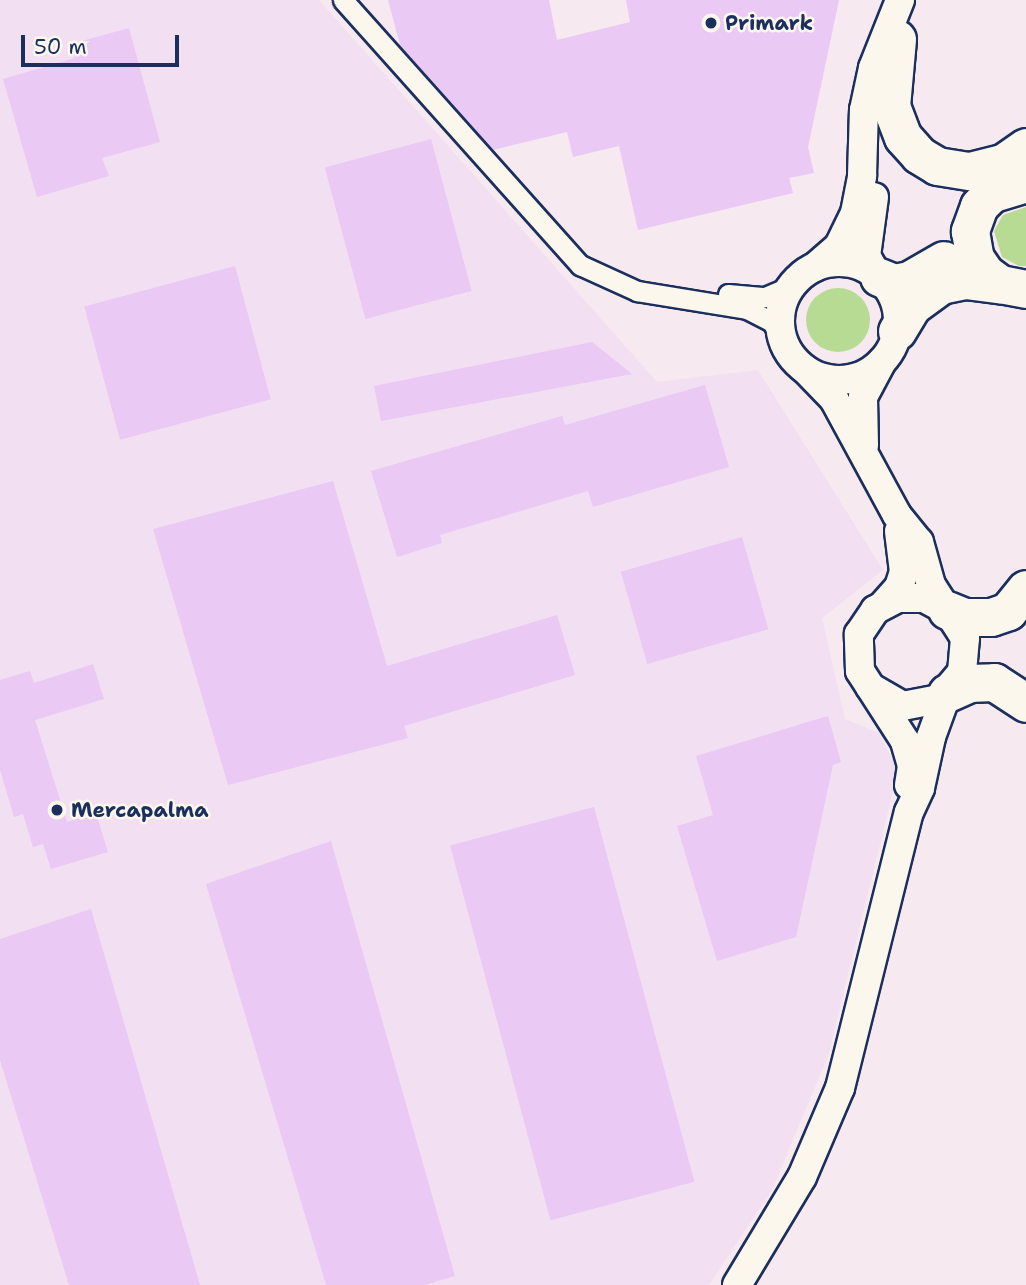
<!DOCTYPE html>
<html>
<head>
<meta charset="utf-8">
<style>
	body { margin:0 }
	#map { position:relative; width:1026px; height:1285px; overflow:hidden; background:#f6e9ef; font-family:"Shantell Sans",sans-serif }
	div>[style] { position:absolute }
	.built>* { inset:0; background:#f2dff1 }
	.green>* { inset:0; background:#b8db94 }
	.round { border-radius:50% }
	.building>* { inset:0; background:#eac9f5; transform-origin:0 0 }
	.roads { filter:drop-shadow(2px 0 #1b2f5e) drop-shadow(-2px 0 #1b2f5e) drop-shadow(0 2px #1b2f5e) drop-shadow(0 -2px #1b2f5e) }
	.street>* { height:19px; margin:-9.5px; padding:0 9.5px; transform-origin:9.5px; border-radius:9.5px; background:#fbf7ec }
	.secondary>* { height:28px; margin:-14px; padding:0 14px; transform-origin:14px; border-radius:14px; background:#fbf7ec }
	.secondary>.ring { margin:-14px; padding:0; box-sizing:content-box; background:none; border:28px solid #fbf7ec; border-radius:50% }
	.highway>* { height:37px; margin:-18.5px; padding:0 18.5px; transform-origin:18.5px; border-radius:18.5px; background:#fbf7ec }
	.dots>* { width:19px; height:19px; translate:-50% -50%; box-sizing:border-box; border:4px solid #fbf7ec; border-radius:50% }
	span { translate:-50% -50%; white-space:nowrap; text-align:center; line-height:1.15; -webkit-text-stroke:5px #fbf7ec; paint-order:stroke }
	.poi-label { font-size:21px; color:#1b2f5e; font-weight:700 }
	.left { translate:0 -50%; text-align:left }
	.scale { position:absolute; left:21px; top:35px; width:158px; height:32px; box-sizing:border-box; border:4px solid #1b2f5e; border-top:0; padding-left:9px; font-size:21px; line-height:24px; white-space:nowrap; color:#1b2f5e; -webkit-text-stroke:5px #fbf7ec; paint-order:stroke }
</style>
</head>
<body>
<div id="map">
	<div class="built">
		<div style="clip-path:polygon(0 0,319px 0,657px 382px,758px 370px,883px 570px,822px 618px,845px 719px,879px 733px,898px 771px,828px 1056px,772px 1190px,709px 1285px,0 1285px)"></div>
	</div>
	<div class="green">
		<div style="clip-path:polygon(1026px 207px,1026px 266px,1019px 266px,1002px 257px,994px 231px,1003px 215px)"></div>
		<div class="round" style="left:806px;top:288px;width:64px;height:64px"></div>
	</div>
	<div class="building">
		<div style="clip-path:polygon(388px 0,549px 0,557px 40px,630px 22px,626px 0,839px 0,808px 147px,814px 173px,789px 178px,793px 193px,638px 230px,619px 146px,573px 157px,567px 132px,493px 150px,400px 45px)"></div>
		<div style="clip-path:polygon(129px 28px,160px 142px,102px 158px,109px 176px,37px 197px,3px 79px,75px 58px,71px 44px)"></div>
		<div style="left:431px;top:139px;width:157px;height:110px;rotate:75deg"></div>
		<div style="left:235px;top:266px;width:138px;height:156px;rotate:75deg"></div>
		<div style="clip-path:polygon(592px 342px,632px 374px,381px 421px,374px 386px)"></div>
		<div style="clip-path:polygon(705px 385px,729px 467px,593px 507px,588px 491px,440px 535px,442px 543px,397px 557px,371px 471px,562px 416px,565px 425px)"></div>
		<div style="clip-path:polygon(333px 481px,387px 666px,557px 615px,575px 675px,404px 726px,408px 738px,228px 785px,153px 529px)"></div>
		<div style="left:742px;top:537px;width:96px;height:126px;rotate:74deg"></div>
		<div style="clip-path:polygon(93px 664px,104px 699px,35px 720px,67px 822px,96px 813px,108px 852px,51px 869px,43px 844px,33px 847px,23px 814px,14px 817px,0 770px,0 680px,30px 671px,34px 683px)"></div>
		<div style="clip-path:polygon(828px 716px,841px 762px,833px 765px,796px 937px,717px 961px,677px 826px,713px 815px,696px 756px)"></div>
		<div style="left:594px;top:807px;width:388px;height:149px;rotate:75deg"></div>
		<div style="clip-path:polygon(331px 841px,455px 1276px,425px 1285px,326px 1285px,206px 884px)"></div>
		<div style="clip-path:polygon(91px 909px,200px 1285px,69px 1285px,0 1060px,0 939px)"></div>
	</div>
	<div class="roads">
		<div class="street">
			<div style="left:343px;top:0;width:356px;rotate:48.2deg"></div>
			<div style="left:580px;top:265px;width:63px;rotate:24.5deg"></div>
			<div style="left:637px;top:291px;width:111px;rotate:9.3deg"></div>
			<div style="left:747px;top:309px;width:28px;rotate:27deg"></div>
			<div style="left:772px;top:322px;width:21px;rotate:59deg"></div>
			<div style="left:728px;top:294px;width:37px;rotate:5deg"></div>
			<div style="left:765px;top:297px;width:30px;rotate:-23deg"></div>
		</div>
		<div class="secondary">
			<div style="left:874px;top:197px;width:60px;rotate:97.7deg"></div>
			<div style="left:866px;top:256px;width:22px;rotate:60deg"></div>
			<div class="ring" style="left:780px;top:262px;width:90px;height:90px"></div>
			<div style="left:815px;top:267px;width:32px;rotate:-41deg"></div>
			<div style="left:839px;top:246px;width:37px;rotate:-64deg"></div>
			<div style="left:855px;top:213px;width:38px;rotate:-79deg"></div>
			<div style="left:862px;top:176px;width:66px;rotate:-88.3deg"></div>
			<div style="left:864px;top:110px;width:43px;rotate:-77.9deg"></div>
			<div style="left:873px;top:68px;width:73px;rotate:-68.3deg"></div>
			<div style="left:806px;top:370px;width:40px;rotate:46deg"></div>
			<div style="left:834px;top:399px;width:132px;rotate:61.5deg"></div>
			<div style="left:897px;top:515px;width:35px;rotate:51deg"></div>
			<div style="left:919px;top:542px;width:45px;rotate:74.4deg"></div>
			<div style="left:931px;top:585px;width:63px;rotate:57.3deg"></div>
			<div style="left:965px;top:638px;width:34px;rotate:95deg"></div>
			<div style="left:962px;top:672px;width:35px;rotate:130deg"></div>
			<div style="left:939px;top:699px;width:37px;rotate:169deg"></div>
			<div style="left:903px;top:706px;width:38px;rotate:-150deg"></div>
			<div style="left:864px;top:445px;width:48px;rotate:-91.2deg"></div>
			<div style="left:863px;top:397px;width:40px;rotate:-62deg"></div>
			<div style="left:883px;top:605px;width:24px;rotate:-48deg"></div>
			<div style="left:899px;top:587px;width:16px;rotate:-72deg"></div>
			<div style="left:904px;top:572px;width:41px;rotate:-97deg"></div>
			<div style="left:909px;top:785px;width:19px;rotate:-81deg"></div>
			<div style="left:912px;top:766px;width:26px;rotate:-106deg"></div>
			<div style="left:905px;top:741px;width:83px;rotate:-122.7deg"></div>
			<div style="left:860px;top:671px;width:37px;rotate:-92deg"></div>
			<div style="left:859px;top:634px;width:29px;rotate:-56deg"></div>
			<div style="left:875px;top:610px;width:26px;rotate:-28deg"></div>
			<div style="left:898px;top:598px;width:26px"></div>
			<div style="left:924px;top:598px;width:26px;rotate:28deg"></div>
			<div style="left:737px;top:1285px;width:126px;rotate:-59deg"></div>
			<div style="left:802px;top:1177px;width:97px;rotate:-66.9deg"></div>
			<div style="left:840px;top:1088px;width:284px;rotate:-76deg"></div>
			<div style="left:909px;top:812px;width:26px;rotate:-65deg"></div>
			<div style="left:920px;top:788px;width:52px;rotate:-77.8deg"></div>
			<div style="left:931px;top:737px;width:47px;rotate:-70deg"></div>
		</div>
		<div class="highway">
			<div style="left:897px;top:39px;width:67px;rotate:95.1deg"></div>
			<div style="left:891px;top:106px;width:33px;rotate:69deg"></div>
			<div style="left:903px;top:137px;width:24px;rotate:48deg"></div>
			<div style="left:919px;top:155px;width:21px;rotate:31deg"></div>
			<div style="left:937px;top:166px;width:33px;rotate:9deg"></div>
			<div style="left:970px;top:171px;width:34px;rotate:-14deg"></div>
			<div style="left:1003px;top:163px;width:28px;rotate:-35deg"></div>
			<div style="left:1026px;top:183px;width:37px;rotate:163deg"></div>
			<div style="left:991px;top:194px;width:17px;rotate:135deg"></div>
			<div style="left:979px;top:206px;width:27px;rotate:110deg"></div>
			<div style="left:970px;top:231px;width:27px;rotate:80deg"></div>
			<div style="left:975px;top:258px;width:18px;rotate:56deg"></div>
			<div style="left:985px;top:273px;width:19px;rotate:36deg"></div>
			<div style="left:1000px;top:284px;width:26px;rotate:11deg"></div>
			<div style="left:879px;top:277px;width:16px;rotate:22deg"></div>
			<div style="left:894px;top:283px;width:15px;rotate:-11deg"></div>
			<div style="left:909px;top:280px;width:40px;rotate:-29.7deg"></div>
			<div style="left:897px;top:331px;width:29px;rotate:-59deg"></div>
			<div style="left:912px;top:306px;width:36px;rotate:-36deg"></div>
			<div style="left:941px;top:285px;width:25px;rotate:-12deg"></div>
			<div style="left:965px;top:280px;width:35px;rotate:7deg"></div>
			<div style="left:947px;top:610px;width:18px;rotate:22deg"></div>
			<div style="left:964px;top:617px;width:27px"></div>
			<div style="left:991px;top:617px;width:18px;rotate:-19deg"></div>
			<div style="left:1008px;top:611px;width:28px;rotate:-51deg"></div>
			<div style="left:947px;top:693px;width:24px;rotate:-24deg"></div>
			<div style="left:969px;top:683px;width:25px;rotate:-2deg"></div>
			<div style="left:994px;top:682px;width:38px;rotate:33deg"></div>
		</div>
	</div>
	<div class="dots">
		<div style="left:711px;top:23px;background:#1b2f5e"></div>
		<div style="left:57px;top:810px;background:#1b2f5e"></div>
	</div>
	<div class="poi-label">
		<span class="left" style="left:725px;top:23px">Primark</span>
		<span class="left" style="left:71px;top:810px">Mercapalma</span>
	</div>
	<div class="scale">50 m</div>
</div>
</body>
</html>
